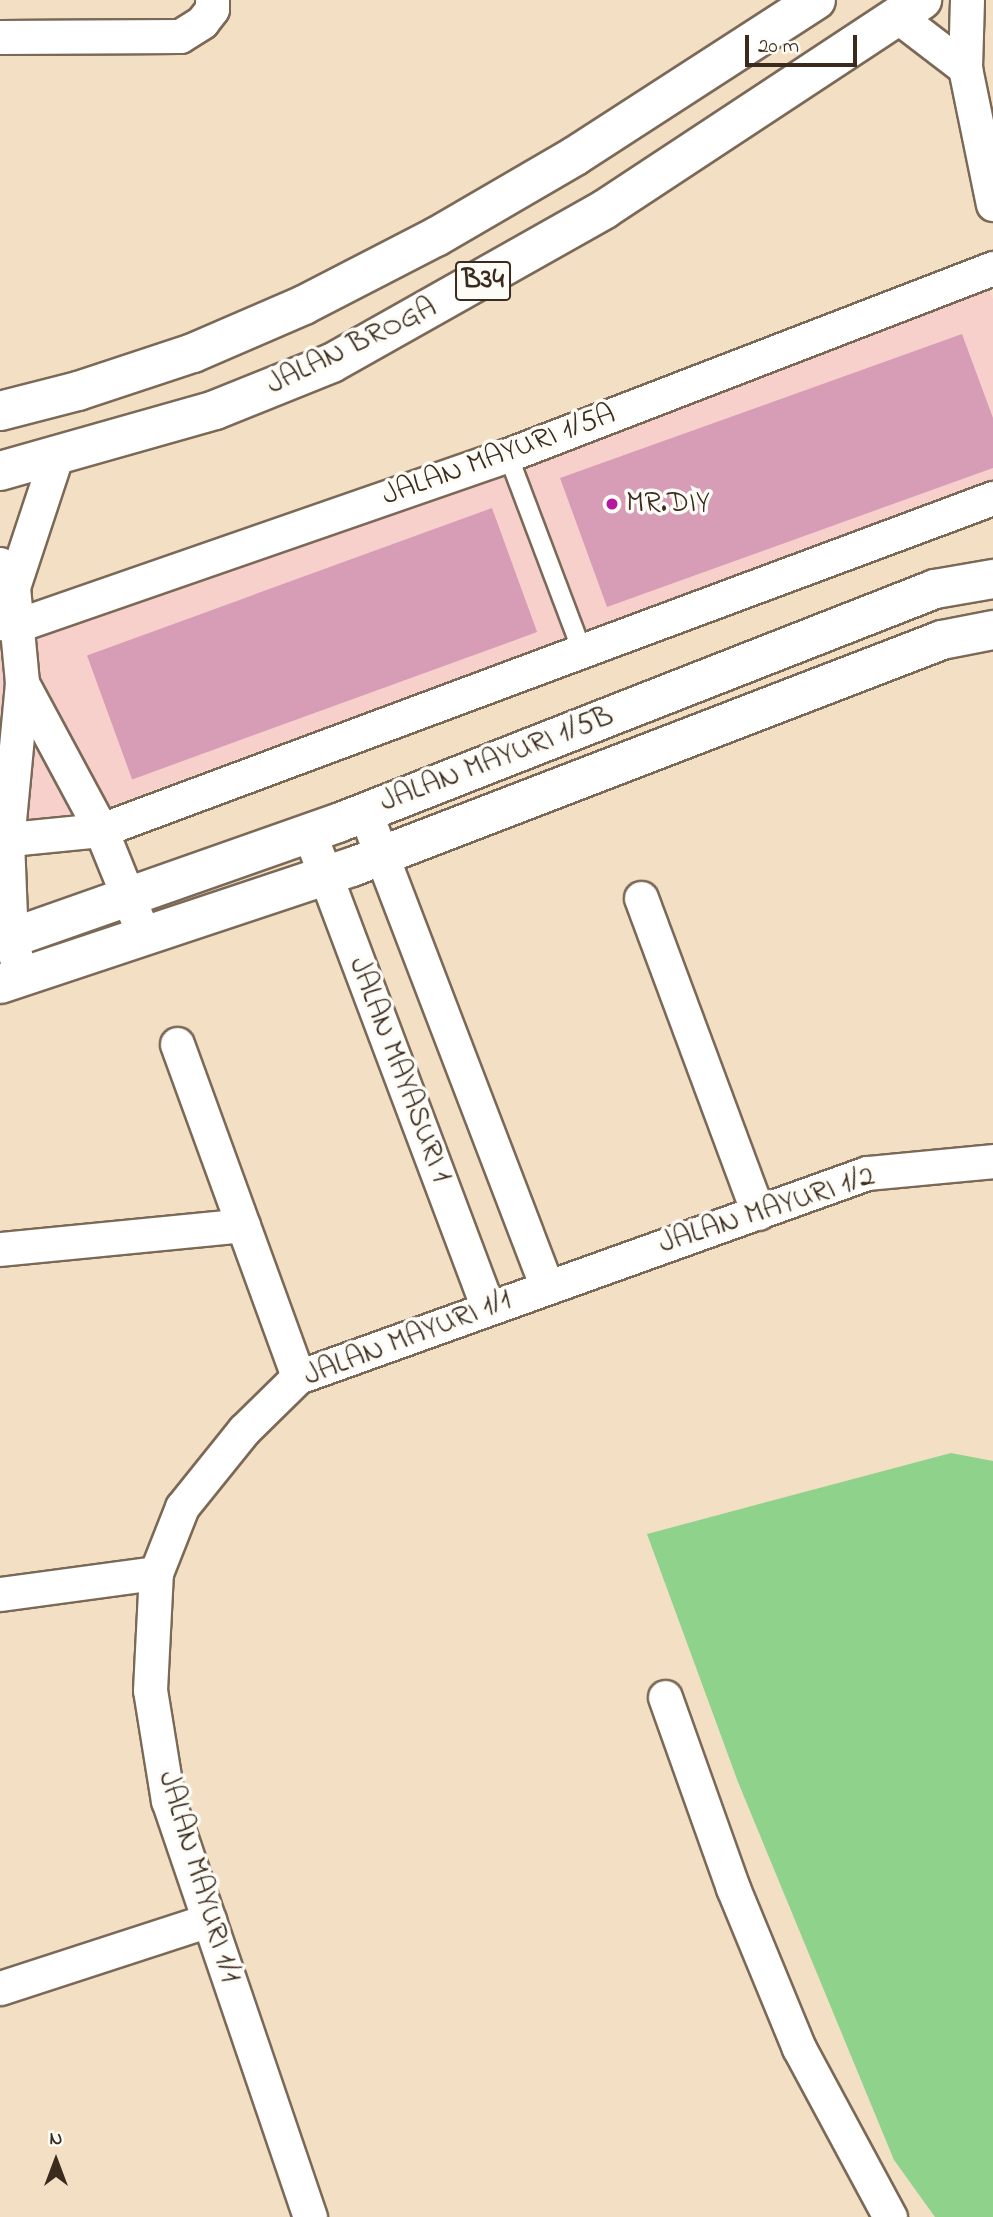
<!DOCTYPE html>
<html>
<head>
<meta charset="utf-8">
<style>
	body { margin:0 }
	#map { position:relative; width:993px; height:2217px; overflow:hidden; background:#f3dfc3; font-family:"Indie Flower",sans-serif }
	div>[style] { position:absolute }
	.built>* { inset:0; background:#f7d0cc }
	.green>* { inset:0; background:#8fd28b }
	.building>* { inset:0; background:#d79db6; transform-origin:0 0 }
	.roads { filter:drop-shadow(2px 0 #7b6958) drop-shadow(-2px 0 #7b6958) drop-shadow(0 2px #7b6958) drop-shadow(0 -2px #7b6958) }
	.service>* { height:18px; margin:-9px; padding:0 9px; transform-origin:9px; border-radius:9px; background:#fff }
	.minor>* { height:33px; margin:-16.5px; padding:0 16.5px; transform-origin:16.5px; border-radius:16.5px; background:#fff }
	.tertiary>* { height:38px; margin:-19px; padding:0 19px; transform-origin:19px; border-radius:19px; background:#fff }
	.primary>* { height:38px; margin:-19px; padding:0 19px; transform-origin:19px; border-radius:19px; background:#fff }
	.dots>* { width:19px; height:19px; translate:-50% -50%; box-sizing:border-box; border:4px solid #fdfcf7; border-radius:50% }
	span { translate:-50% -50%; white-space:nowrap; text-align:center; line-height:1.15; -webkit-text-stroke:7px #fdfcf7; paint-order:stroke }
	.shield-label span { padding:2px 5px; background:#fdfcf7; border:2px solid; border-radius:5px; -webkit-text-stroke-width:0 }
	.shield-label { font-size:28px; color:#3b2a1e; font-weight:700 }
	.street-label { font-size:30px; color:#3b2a1e }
	.poi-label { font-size:30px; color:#3b2a1e }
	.left { translate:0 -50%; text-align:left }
	.north { position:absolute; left:21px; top:2126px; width:70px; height:70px; -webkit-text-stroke:5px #fdfcf7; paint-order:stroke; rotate:0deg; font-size:19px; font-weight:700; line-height:28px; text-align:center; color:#3b2a1e }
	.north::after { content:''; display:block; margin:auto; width:24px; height:32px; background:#3b2a1e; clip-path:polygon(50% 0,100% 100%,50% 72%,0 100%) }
	.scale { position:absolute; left:745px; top:35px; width:112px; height:32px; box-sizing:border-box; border:4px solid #3b2a1e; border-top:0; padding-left:9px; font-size:21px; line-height:24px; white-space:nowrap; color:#3b2a1e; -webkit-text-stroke:5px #fdfcf7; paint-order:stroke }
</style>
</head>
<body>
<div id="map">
	<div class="built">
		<div style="clip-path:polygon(989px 290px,993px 299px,993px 480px,75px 819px,0 825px,0 641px,32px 640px,557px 455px)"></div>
	</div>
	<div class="green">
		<div style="clip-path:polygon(951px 1453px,993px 1461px,993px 2217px,935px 2217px,894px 2160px,738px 1782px,647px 1534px)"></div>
	</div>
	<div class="building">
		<div style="clip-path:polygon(962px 334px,993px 418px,993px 468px,607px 607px,560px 478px)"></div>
		<div style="left:492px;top:508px;width:132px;height:431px;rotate:70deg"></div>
	</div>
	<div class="roads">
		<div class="service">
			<div style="left:508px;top:455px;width:212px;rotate:69.3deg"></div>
		</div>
		<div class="minor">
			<div style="left:967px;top:0;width:68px;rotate:91.7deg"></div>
			<div style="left:965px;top:68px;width:139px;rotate:78.4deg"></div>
			<div style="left:897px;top:16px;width:86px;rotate:37.4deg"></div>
			<div style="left:0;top:37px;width:180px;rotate:-0.3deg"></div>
			<div style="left:180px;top:36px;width:26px;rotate:-32deg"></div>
			<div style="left:202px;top:22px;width:16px;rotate:-52deg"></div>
			<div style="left:212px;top:9px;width:9px;rotate:-90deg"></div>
			<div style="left:0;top:564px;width:26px;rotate:61deg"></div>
			<div style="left:13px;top:587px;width:96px;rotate:84.6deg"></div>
			<div style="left:22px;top:683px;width:159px;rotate:95.4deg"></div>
			<div style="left:7px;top:841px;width:98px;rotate:87.7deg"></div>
			<div style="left:11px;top:939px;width:23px;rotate:75deg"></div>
			<div style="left:13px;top:587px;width:137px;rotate:-71.7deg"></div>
			<div style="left:0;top:623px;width:18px;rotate:6deg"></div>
			<div style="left:18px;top:625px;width:519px;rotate:-19.13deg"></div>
			<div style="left:508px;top:455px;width:520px;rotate:-21.08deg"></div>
			<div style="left:22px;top:683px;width:167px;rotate:61.7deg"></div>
			<div style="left:101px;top:830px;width:114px;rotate:67.9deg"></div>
			<div style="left:365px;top:812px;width:509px;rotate:69.04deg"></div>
			<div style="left:309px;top:832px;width:509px;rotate:69.39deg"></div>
			<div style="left:0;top:840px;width:101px;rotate:-5.7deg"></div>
			<div style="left:101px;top:830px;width:952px;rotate:-20.42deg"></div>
			<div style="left:641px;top:898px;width:336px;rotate:69.6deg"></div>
			<div style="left:177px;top:1044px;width:354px;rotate:70deg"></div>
			<div style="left:0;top:1249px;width:244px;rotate:-5.6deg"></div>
			<div style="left:0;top:1594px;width:157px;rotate:-7.7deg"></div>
			<div style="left:665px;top:1697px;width:203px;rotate:70.4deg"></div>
			<div style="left:733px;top:1888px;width:173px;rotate:67.6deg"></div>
			<div style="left:799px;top:2048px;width:192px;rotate:61.7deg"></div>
			<div style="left:0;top:1988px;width:220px;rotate:-18deg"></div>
			<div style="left:310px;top:2217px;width:440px;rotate:-108.8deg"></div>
			<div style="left:168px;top:1801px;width:112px;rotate:-99.2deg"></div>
			<div style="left:150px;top:1690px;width:117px;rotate:-87.1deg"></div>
			<div style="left:156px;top:1573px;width:71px;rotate:-68.5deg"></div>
			<div style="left:182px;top:1507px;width:99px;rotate:-51.2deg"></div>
			<div style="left:244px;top:1430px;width:76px;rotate:-44.5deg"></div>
			<div style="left:298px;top:1377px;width:604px;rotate:-19.72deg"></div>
			<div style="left:867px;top:1173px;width:127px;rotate:-5.4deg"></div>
		</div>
		<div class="tertiary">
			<div style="left:0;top:942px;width:358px;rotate:-19.4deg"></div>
			<div style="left:338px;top:823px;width:641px;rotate:-21.4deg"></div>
			<div style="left:935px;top:589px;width:59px;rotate:-9.8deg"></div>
			<div style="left:0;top:984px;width:371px;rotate:-18.4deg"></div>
			<div style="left:352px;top:867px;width:632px;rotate:-21.04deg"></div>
			<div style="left:942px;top:640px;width:52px;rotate:-11.1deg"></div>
		</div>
		<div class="primary">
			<div style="left:0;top:411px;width:81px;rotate:-14.4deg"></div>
			<div style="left:78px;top:391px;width:121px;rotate:-18.3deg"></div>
			<div style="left:193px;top:353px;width:121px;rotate:-23.4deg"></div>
			<div style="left:304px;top:305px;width:148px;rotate:-27.3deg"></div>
			<div style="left:436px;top:237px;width:161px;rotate:-30.2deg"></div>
			<div style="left:575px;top:156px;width:287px;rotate:-32.9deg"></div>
			<div style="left:0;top:471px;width:223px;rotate:-15.8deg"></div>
			<div style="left:215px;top:410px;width:126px;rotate:-21.9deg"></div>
			<div style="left:332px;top:363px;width:313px;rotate:-29.4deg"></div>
			<div style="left:605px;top:209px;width:380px;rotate:-33.4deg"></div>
		</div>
	</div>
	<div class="dots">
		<div style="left:612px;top:504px;background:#b5179e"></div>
	</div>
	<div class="shield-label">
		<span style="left:483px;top:281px">B34</span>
	</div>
	<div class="street-label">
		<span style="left:352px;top:347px;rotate:-26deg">JALAN BROGA</span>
		<span style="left:499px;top:456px;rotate:-20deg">JALAN MAYURI 1/5A</span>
		<span style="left:497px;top:760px;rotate:-21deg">JALAN MAYURI 1/5B</span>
		<span style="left:399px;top:1070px;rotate:69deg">JALAN MAYASURI 1</span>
		<span style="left:767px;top:1211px;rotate:-18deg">JALAN MAYURI 1/2</span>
		<span style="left:408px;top:1339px;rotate:-21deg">JALAN MAYURI 1/1</span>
		<span style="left:198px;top:1877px;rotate:73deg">JALAN MAYURI 1/1</span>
	</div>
	<div class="poi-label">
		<span class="left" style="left:626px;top:504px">MR.DIY</span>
	</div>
	<div class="north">N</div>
	<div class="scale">20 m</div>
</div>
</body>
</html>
